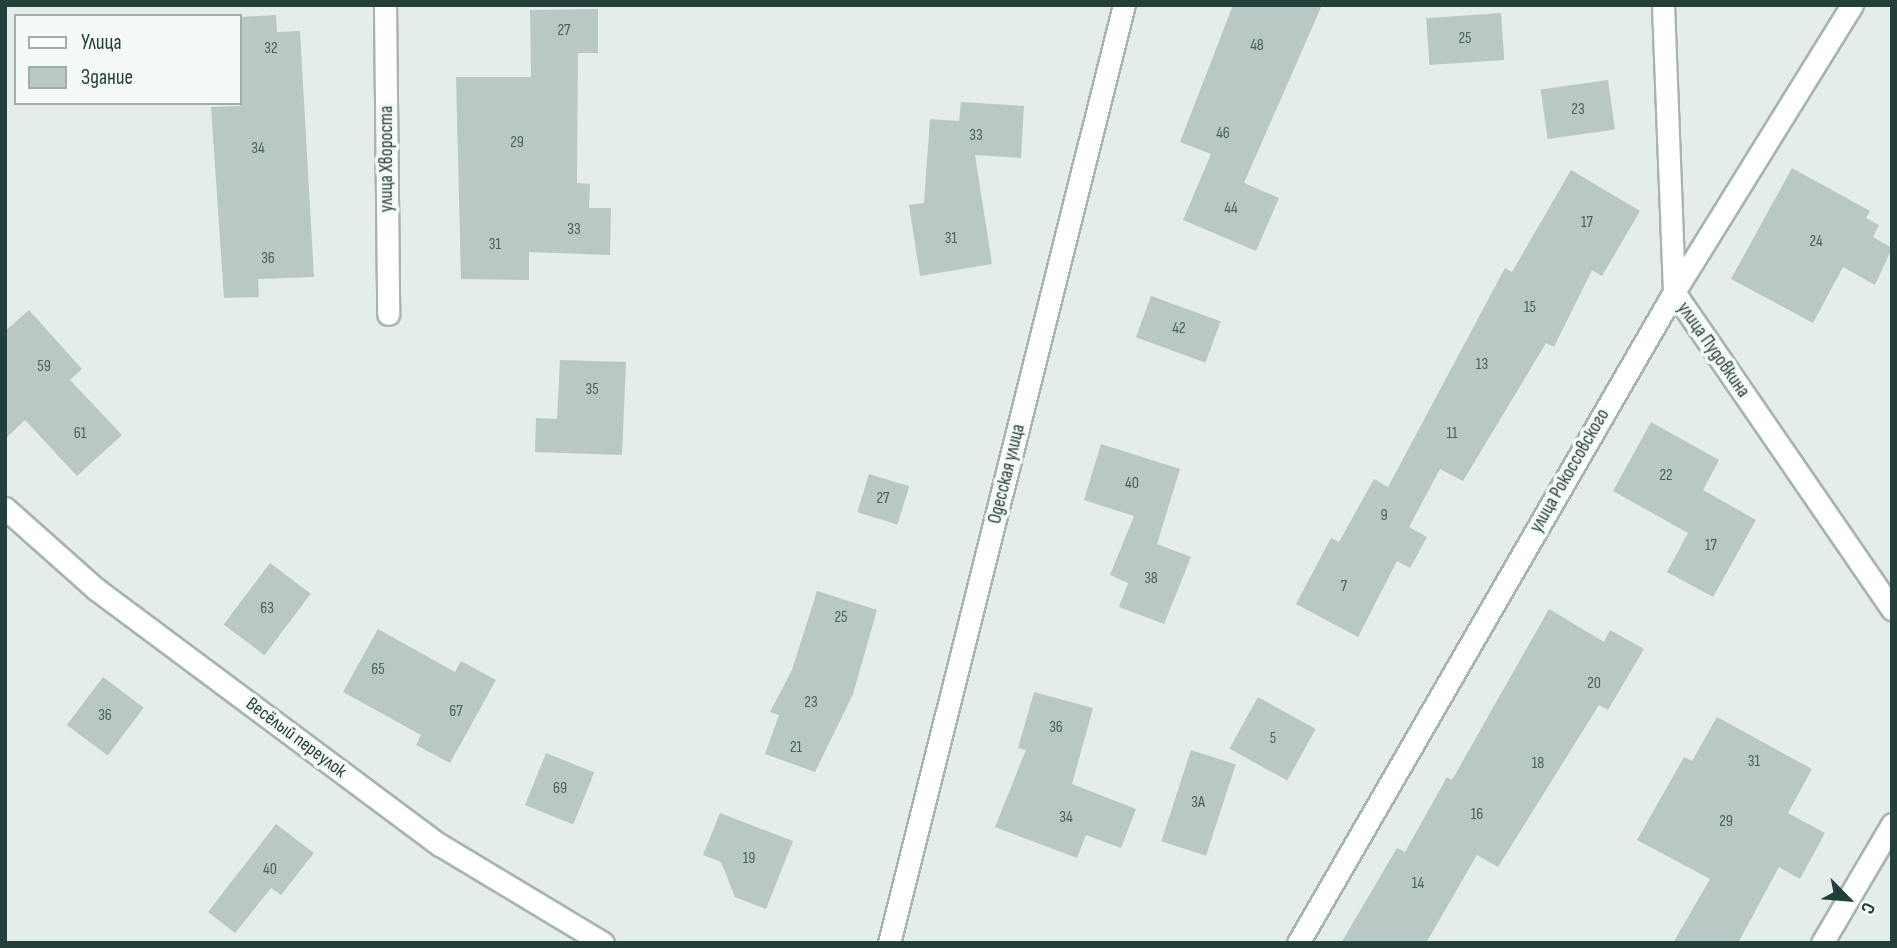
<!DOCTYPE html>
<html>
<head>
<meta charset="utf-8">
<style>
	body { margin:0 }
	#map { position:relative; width:1897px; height:948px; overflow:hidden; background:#e4edea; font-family:"Sofia Sans Condensed",sans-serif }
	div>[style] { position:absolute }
	.building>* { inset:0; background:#b9c8c4; transform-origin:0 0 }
	.roads { filter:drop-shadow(2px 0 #a6b5b2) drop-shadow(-2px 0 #a6b5b2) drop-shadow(0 2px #a6b5b2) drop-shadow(0 -2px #a6b5b2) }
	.street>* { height:21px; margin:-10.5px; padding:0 10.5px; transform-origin:10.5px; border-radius:10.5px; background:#fff }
	.secondary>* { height:21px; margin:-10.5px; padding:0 10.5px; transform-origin:10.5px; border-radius:10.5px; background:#fff }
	span { translate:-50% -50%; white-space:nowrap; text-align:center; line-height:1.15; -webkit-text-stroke:7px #f5faf8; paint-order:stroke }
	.number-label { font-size:16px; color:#48615d }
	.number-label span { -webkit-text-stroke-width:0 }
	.street-label { font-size:19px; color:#233f3b }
	.frame { position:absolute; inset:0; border:7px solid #233f3b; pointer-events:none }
	.legend { position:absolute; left:14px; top:14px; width:228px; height:91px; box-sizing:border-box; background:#f5faf8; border:2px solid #a1afac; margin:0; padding:9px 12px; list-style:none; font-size:21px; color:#233f3b }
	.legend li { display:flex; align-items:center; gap:14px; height:35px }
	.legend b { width:35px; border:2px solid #a1afac }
	.north { position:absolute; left:1813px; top:864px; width:70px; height:70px; -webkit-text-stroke:5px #f5faf8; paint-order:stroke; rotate:115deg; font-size:19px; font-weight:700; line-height:28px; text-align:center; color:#233f3b }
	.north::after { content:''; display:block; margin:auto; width:24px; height:32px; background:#233f3b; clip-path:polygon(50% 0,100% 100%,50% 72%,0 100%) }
</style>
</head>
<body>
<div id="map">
	<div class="building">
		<div style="clip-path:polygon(1233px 5px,1322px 5px,1244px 183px,1279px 198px,1256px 251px,1183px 220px,1211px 154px,1180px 142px)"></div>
		<div style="clip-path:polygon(598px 9px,598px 53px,578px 53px,577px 183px,590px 184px,589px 208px,611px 208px,610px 255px,529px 252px,529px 280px,461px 279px,456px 77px,531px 77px,530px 10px)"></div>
		<div style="left:1501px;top:13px;width:47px;height:75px;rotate:86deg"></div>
		<div style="clip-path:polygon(276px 15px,277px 32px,300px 31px,314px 277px,258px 279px,259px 297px,224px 298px,211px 107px,240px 106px,240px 17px)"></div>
		<div style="left:1608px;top:80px;width:50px;height:68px;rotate:82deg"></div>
		<div style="clip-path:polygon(961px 102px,1024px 106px,1021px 158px,975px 155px,992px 264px,920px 276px,909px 205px,924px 203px,930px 119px,959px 121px)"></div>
		<div style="clip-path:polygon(1792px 168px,1870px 211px,1866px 218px,1879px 225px,1873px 237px,1892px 248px,1875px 285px,1843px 267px,1813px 323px,1731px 279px)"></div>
		<div style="clip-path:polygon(1571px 170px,1640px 211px,1602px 276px,1592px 270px,1554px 347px,1546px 343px,1463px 481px,1440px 469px,1409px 527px,1427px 537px,1410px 568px,1397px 561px,1358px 637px,1296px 604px,1331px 538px,1339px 542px,1374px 479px,1388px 487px,1505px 268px,1512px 272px)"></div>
		<div style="left:1151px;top:296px;width:74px;height:44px;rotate:20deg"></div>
		<div style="clip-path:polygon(29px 310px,82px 369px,70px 380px,122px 435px,77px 476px,25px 420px,5px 439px,5px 331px)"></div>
		<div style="clip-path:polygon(560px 360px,626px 362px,622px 455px,535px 452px,536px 418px,557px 419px)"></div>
		<div style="clip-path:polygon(1651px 422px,1719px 460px,1703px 490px,1756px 520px,1713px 597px,1667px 572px,1688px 533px,1613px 491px)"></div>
		<div style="clip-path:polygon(1101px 444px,1180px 469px,1157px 544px,1191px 557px,1164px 624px,1119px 607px,1128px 583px,1110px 575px,1134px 516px,1084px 500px)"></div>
		<div style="left:869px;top:474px;width:42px;height:40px;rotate:17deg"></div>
		<div style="left:270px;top:563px;width:51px;height:77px;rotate:37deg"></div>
		<div style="clip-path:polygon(817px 591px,877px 610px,853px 694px,815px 772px,765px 754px,779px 715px,770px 712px,792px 670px)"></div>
		<div style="clip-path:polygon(1549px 609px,1604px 642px,1610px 630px,1644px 649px,1608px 710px,1599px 705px,1498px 867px,1477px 855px,1426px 943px,1341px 943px,1397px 848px,1405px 852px,1447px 777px,1452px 780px)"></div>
		<div style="clip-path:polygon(378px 629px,455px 672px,461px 661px,496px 680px,450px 763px,416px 745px,421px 735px,343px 692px)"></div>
		<div style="left:103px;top:677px;width:51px;height:60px;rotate:37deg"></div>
		<div style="clip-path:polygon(1034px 692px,1093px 708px,1072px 784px,1136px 809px,1121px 848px,1086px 835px,1077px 858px,995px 827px,1026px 750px,1018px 748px)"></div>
		<div style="left:1258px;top:697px;width:66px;height:59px;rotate:29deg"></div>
		<div style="clip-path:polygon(1717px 717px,1812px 769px,1788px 813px,1825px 833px,1800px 879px,1779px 867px,1738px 943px,1673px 943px,1710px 879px,1637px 840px,1684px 757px,1692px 761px)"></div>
		<div style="left:1191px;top:750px;width:47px;height:96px;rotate:18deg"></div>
		<div style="left:546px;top:753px;width:52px;height:56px;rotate:22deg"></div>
		<div style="clip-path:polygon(720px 813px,793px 841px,766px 909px,735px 897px,721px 862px,703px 855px)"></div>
		<div style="clip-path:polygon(276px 824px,314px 853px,281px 895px,271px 888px,235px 933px,208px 912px)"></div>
	</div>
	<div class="roads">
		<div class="street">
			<div style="left:385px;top:5px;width:309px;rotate:89.4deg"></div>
			<div style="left:1663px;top:5px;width:287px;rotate:87.8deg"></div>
			<div style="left:1674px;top:292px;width:385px;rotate:55.5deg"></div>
			<div style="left:5px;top:508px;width:122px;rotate:41.7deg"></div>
			<div style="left:96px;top:589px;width:429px;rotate:36.7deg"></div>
			<div style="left:440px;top:845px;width:190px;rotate:31deg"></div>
			<div style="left:1298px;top:943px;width:752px;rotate:-59.99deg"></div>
			<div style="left:1674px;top:292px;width:338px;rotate:-58.2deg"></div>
			<div style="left:1822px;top:943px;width:138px;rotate:-59.5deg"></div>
		</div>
		<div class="secondary">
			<div style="left:889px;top:943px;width:967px;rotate:-75.94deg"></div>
		</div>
	</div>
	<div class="number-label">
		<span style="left:564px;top:31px">27</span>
		<span style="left:1465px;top:39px">25</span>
		<span style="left:1257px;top:46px">48</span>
		<span style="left:271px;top:49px">32</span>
		<span style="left:1578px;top:110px">23</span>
		<span style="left:1223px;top:134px">46</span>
		<span style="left:976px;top:136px">33</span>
		<span style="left:517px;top:143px">29</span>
		<span style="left:258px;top:149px">34</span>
		<span style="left:1231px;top:209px">44</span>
		<span style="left:1587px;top:223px">17</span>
		<span style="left:574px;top:230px">33</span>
		<span style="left:951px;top:239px">31</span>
		<span style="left:1816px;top:242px">24</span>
		<span style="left:495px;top:245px">31</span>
		<span style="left:268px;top:259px">36</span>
		<span style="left:1530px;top:308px">15</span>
		<span style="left:1179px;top:329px">42</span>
		<span style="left:1482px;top:365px">13</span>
		<span style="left:44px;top:367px">59</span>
		<span style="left:592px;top:390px">35</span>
		<span style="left:80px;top:434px">61</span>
		<span style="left:1452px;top:434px">11</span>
		<span style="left:1666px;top:476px">22</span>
		<span style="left:1132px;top:484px">40</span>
		<span style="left:883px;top:499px">27</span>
		<span style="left:1384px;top:516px">9</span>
		<span style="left:1711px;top:546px">17</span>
		<span style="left:1151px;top:579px">38</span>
		<span style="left:1344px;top:587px">7</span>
		<span style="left:267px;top:609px">63</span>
		<span style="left:841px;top:618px">25</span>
		<span style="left:378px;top:670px">65</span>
		<span style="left:1594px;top:684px">20</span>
		<span style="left:811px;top:703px">23</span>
		<span style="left:456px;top:712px">67</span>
		<span style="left:105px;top:716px">36</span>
		<span style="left:1056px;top:728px">36</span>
		<span style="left:1273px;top:739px">5</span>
		<span style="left:796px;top:748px">21</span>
		<span style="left:1754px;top:762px">31</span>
		<span style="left:1538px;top:764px">18</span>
		<span style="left:560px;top:789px">69</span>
		<span style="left:1198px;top:803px">3А</span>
		<span style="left:1477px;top:815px">16</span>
		<span style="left:1066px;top:818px">34</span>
		<span style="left:1726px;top:822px">29</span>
		<span style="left:749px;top:859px">19</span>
		<span style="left:270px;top:870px">40</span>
		<span style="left:1418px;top:884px">14</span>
	</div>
	<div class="street-label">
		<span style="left:387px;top:159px;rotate:-90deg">улица Хвороста</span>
		<span style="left:1713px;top:350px;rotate:55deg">улица Пудовкина</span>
		<span style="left:1570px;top:471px;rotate:-60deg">улица Рокоссовского</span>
		<span style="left:1007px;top:474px;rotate:-76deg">Одесская улица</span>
		<span style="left:296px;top:738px;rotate:37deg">Весёлый переулок</span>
	</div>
	<div class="frame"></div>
	<ul class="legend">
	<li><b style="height:9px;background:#fff"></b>Улица</li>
	<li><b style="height:19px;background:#b9c8c4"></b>Здание</li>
	</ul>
	<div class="north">С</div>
</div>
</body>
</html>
